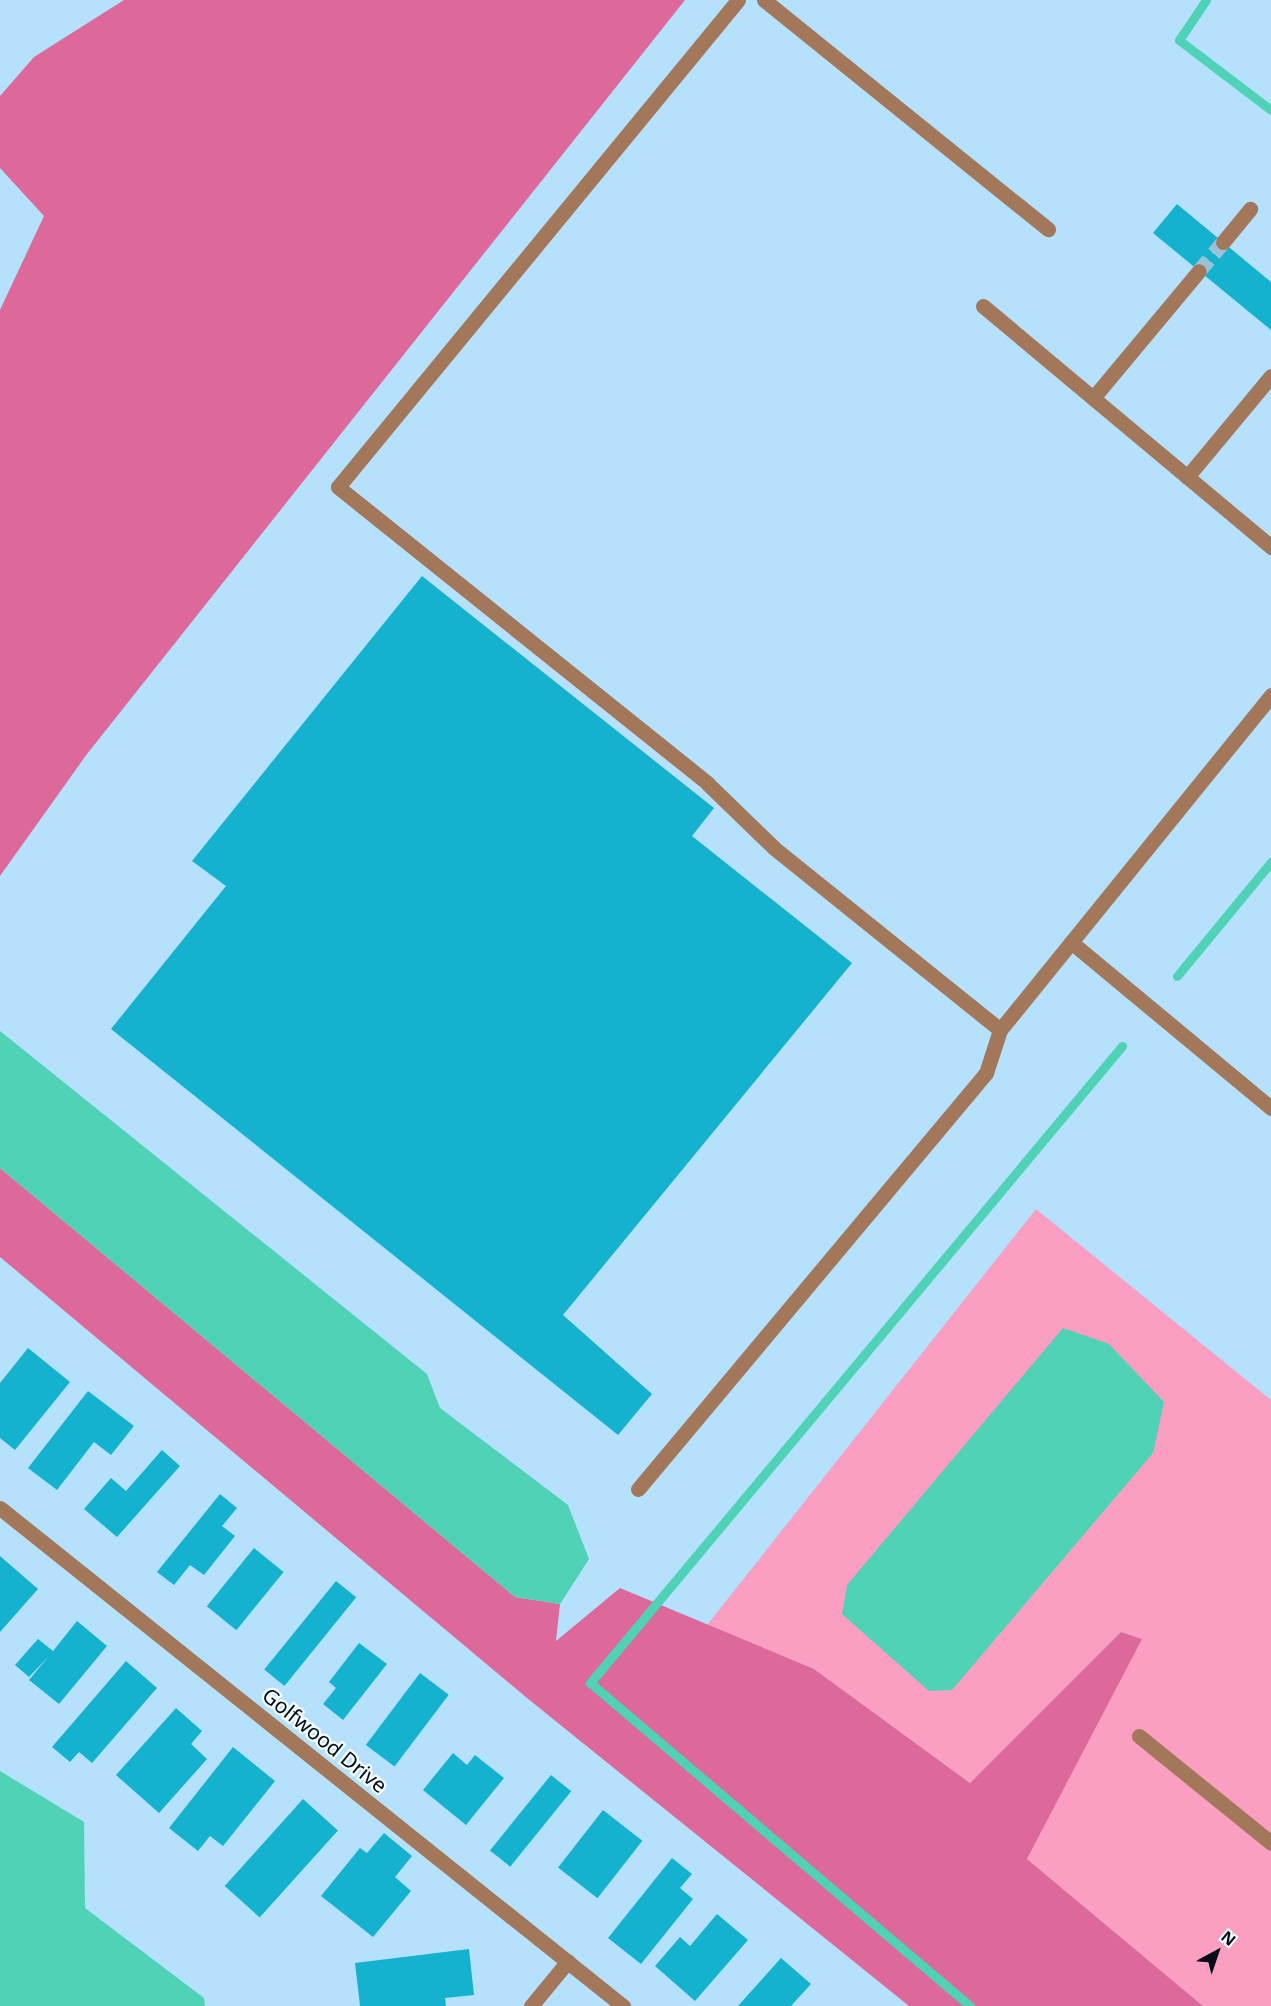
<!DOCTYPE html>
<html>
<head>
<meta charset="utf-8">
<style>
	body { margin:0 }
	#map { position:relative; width:1271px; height:2006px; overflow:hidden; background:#b5e1fd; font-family:"Noto Sans",sans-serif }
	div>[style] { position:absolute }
	.green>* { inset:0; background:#fb9fc2 }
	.forest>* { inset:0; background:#dc6999 }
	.water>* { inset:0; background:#4fd2b5 }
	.stream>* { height:9px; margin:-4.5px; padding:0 4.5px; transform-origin:4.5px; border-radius:4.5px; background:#4fd2b5 }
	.building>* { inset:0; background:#14b2cf; transform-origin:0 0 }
	.minor-tunnel>* { height:15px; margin-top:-7.5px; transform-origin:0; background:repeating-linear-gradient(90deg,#9ac1da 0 15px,transparent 0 23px) }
	.minor>* { height:15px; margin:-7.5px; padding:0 7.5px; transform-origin:7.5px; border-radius:7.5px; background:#a2775a }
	span { translate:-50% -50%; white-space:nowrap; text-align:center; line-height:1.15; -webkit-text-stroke:4.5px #f7fcff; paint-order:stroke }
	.street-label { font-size:21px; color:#010e17 }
	.north { position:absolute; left:1187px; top:1922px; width:60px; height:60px; -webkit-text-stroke:4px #f7fcff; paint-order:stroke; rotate:40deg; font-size:16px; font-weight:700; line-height:24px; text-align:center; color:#010e17 }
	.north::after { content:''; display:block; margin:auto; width:21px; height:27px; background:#010e17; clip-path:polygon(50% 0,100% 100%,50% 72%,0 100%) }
</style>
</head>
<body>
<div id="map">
	<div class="green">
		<div style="clip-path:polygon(1036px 1209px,1271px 1400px,1271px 2006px,1203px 2006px,1027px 1859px,1141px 1639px,1121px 1632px,970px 1783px,814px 1669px,707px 1625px)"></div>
	</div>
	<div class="forest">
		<div style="clip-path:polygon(124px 0,685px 0,87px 754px,0 876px,0 310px,44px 216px,0 168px,0 96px,34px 57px)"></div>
		<div style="clip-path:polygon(0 1168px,515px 1597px,560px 1604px,556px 1641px,620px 1588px,814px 1669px,970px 1783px,1121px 1632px,1142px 1639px,1027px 1859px,1203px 2006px,909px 2006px,527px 1698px,0 1257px)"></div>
	</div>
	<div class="water">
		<div style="clip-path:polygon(0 1031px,427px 1374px,440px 1408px,568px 1505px,589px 1559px,560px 1604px,515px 1597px,0 1168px)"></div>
		<div style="clip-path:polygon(1063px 1328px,1109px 1344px,1164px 1402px,1153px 1453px,952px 1690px,929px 1691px,842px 1614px,847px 1585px)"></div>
		<div style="clip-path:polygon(0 1771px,84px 1822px,85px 1908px,204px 1998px,205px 2006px,0 2006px)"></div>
	</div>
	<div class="stream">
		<div style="left:1206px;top:0;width:48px;rotate:124deg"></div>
		<div style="left:1179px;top:40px;width:116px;rotate:37.3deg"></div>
		<div style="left:1177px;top:976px;width:148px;rotate:-50.5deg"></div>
		<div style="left:970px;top:2006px;width:499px;rotate:-139.6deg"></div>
		<div style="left:590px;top:1683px;width:830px;rotate:-50.13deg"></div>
	</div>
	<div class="building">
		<div style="clip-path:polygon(1177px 204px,1271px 282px,1271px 330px,1153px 233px)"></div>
		<div style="clip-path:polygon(422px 576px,714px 808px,692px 836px,852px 963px,563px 1315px,652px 1394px,618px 1435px,111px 1029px,226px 886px,192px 861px)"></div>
		<div style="clip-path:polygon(28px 1348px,70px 1382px,15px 1450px,0 1438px,0 1383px)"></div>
		<div style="clip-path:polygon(88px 1391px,134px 1426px,111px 1455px,94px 1442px,57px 1490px,28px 1468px)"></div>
		<div style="clip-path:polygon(162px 1450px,180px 1466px,117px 1537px,84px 1509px,111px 1478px,126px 1491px)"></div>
		<div style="clip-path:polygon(220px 1494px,237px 1508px,222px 1526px,235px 1536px,204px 1575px,190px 1565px,174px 1585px,157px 1572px)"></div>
		<div style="left:254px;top:1548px;width:38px;height:75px;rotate:39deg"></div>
		<div style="clip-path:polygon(0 1556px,38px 1589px,0 1632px)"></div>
		<div style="left:336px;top:1581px;width:26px;height:114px;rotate:39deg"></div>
		<div style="clip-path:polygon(77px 1621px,107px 1646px,59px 1704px,29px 1680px,48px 1657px,29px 1677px,15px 1665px,38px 1639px,53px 1651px)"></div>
		<div style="clip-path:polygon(359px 1643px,387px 1664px,343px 1720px,323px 1704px,336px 1688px,329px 1682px)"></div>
		<div style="clip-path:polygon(126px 1661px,157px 1688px,92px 1763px,79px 1752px,70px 1762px,52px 1747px)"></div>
		<div style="left:420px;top:1673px;width:36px;height:90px;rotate:37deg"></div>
		<div style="clip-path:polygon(176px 1708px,202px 1731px,191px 1744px,207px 1759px,159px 1813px,116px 1775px)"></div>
		<div style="clip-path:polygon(233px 1747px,275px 1781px,223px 1846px,210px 1836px,198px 1851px,169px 1828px)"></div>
		<div style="clip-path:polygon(453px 1753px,467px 1765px,475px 1755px,504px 1778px,466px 1825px,423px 1790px)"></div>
		<div style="left:551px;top:1775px;width:26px;height:97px;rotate:39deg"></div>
		<div style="left:303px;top:1799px;width:47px;height:117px;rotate:42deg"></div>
		<div style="left:603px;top:1810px;width:50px;height:73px;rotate:38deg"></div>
		<div style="clip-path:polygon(384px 1833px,412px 1856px,395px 1877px,411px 1891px,373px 1937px,321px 1896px,360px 1848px,367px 1853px)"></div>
		<div style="clip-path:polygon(672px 1858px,692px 1874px,680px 1888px,693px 1899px,641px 1964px,608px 1938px)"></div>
		<div style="clip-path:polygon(717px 1914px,748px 1940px,695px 2001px,655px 1966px,680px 1937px,690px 1946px)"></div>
		<div style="clip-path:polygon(469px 1949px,474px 1995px,445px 1998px,446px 2006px,360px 2006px,355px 1963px)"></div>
		<div style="clip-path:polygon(781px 1958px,811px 1984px,791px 2006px,738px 2006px)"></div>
	</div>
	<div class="minor-tunnel">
		<div style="left:1199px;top:271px;width:38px;rotate:-50deg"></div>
	</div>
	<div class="minor">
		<div style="left:738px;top:0;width:630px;rotate:129.4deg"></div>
		<div style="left:338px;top:487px;width:473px;rotate:38.7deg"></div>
		<div style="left:707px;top:783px;width:93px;rotate:44.1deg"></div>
		<div style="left:774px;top:848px;width:290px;rotate:38.8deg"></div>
		<div style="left:1000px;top:1030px;width:431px;rotate:-51deg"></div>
		<div style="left:764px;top:0;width:365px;rotate:38.9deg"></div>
		<div style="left:1223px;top:242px;width:43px;rotate:-50.7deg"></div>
		<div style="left:983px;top:306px;width:376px;rotate:39.9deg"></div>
		<div style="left:1093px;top:398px;width:165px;rotate:-50.2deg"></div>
		<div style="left:1187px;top:477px;width:131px;rotate:-50.3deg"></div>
		<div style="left:1071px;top:942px;width:260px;rotate:39.7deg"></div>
		<div style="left:638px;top:1489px;width:542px;rotate:-50.09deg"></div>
		<div style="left:986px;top:1073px;width:45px;rotate:-72deg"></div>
		<div style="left:0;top:1508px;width:798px;rotate:38.64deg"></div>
		<div style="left:1139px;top:1736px;width:170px;rotate:39deg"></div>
		<div style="left:531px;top:2006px;width:58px;rotate:-50.6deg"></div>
	</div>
	<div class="street-label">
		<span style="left:325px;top:1740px;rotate:39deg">Golfwood Drive</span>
	</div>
	<div class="north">N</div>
</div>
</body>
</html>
